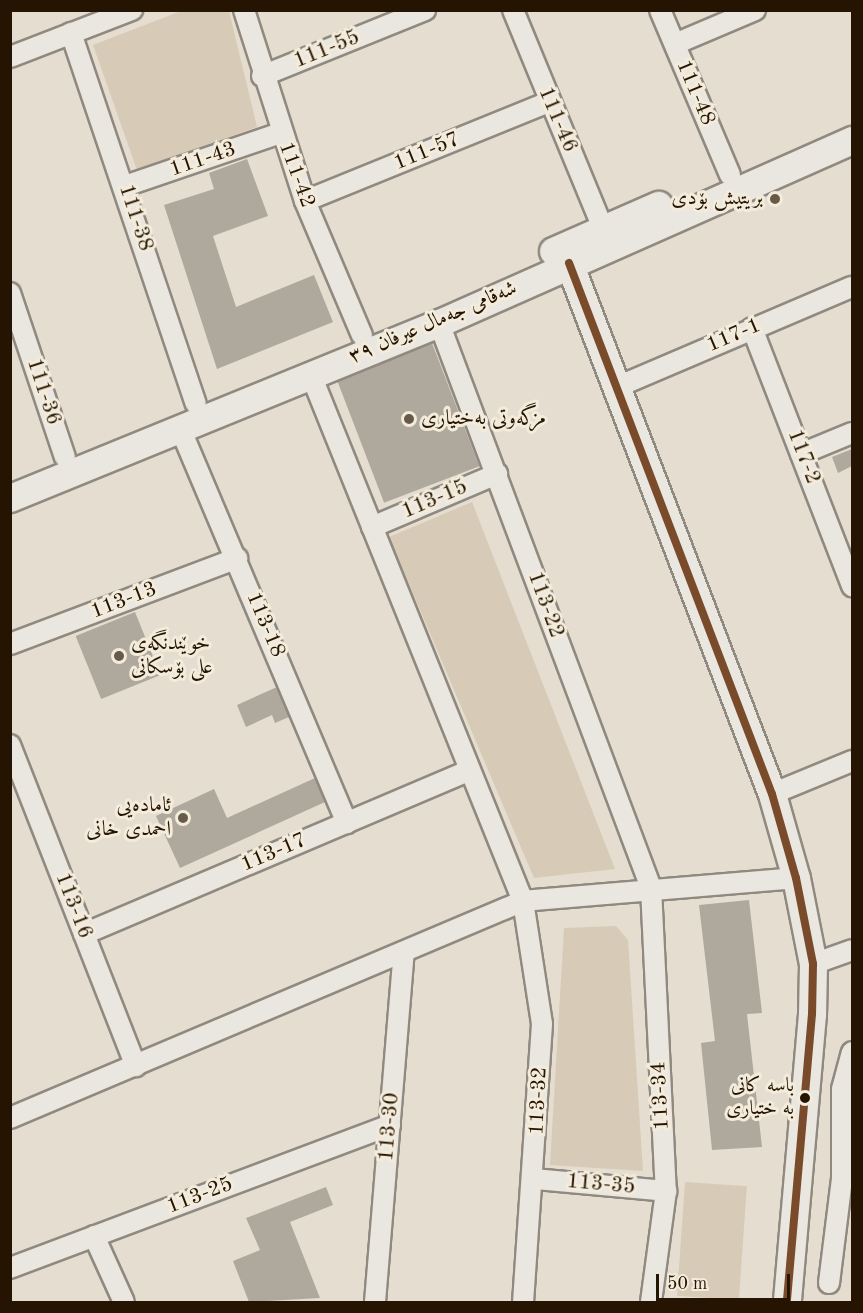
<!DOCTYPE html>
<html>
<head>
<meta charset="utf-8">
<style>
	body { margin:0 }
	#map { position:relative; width:863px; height:1313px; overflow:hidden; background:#e5ddcf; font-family:"Old Standard TT",Amiri,serif }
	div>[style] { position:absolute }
	.green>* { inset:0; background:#d7cbb8; transform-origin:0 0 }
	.building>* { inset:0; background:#aea89d; transform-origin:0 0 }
	.roads { filter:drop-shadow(2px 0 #90897f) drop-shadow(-2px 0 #90897f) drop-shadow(0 2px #90897f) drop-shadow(0 -2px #90897f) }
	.street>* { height:20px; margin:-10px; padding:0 10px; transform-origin:10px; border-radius:10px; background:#eae6e0 }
	.secondary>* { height:27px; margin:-13.5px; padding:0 13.5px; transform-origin:13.5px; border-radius:13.5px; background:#eae6e0 }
	.bus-1>* { height:8px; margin:-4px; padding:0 4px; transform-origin:4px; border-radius:4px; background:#7a4b2a }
	.dots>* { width:16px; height:16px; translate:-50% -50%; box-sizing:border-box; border:3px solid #f3ebdb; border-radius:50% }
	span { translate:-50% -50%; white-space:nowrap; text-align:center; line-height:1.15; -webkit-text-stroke:6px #f3ebdb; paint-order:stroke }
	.bus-label { font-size:20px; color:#241401 }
	.right { translate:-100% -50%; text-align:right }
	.street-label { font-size:21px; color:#241401 }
	.poi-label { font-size:21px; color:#241401 }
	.left { translate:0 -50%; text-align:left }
	.frame { position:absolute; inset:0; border:12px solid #241401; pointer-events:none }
	.scale { position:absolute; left:656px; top:1274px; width:134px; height:27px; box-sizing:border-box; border:3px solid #241401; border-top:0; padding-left:8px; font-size:18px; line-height:21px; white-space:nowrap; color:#241401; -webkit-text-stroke:4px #f3ebdb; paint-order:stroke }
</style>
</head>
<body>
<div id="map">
	<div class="green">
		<div style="clip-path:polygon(181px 11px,229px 11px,257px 127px,137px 170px,93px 45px)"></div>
		<div style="clip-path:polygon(472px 502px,615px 869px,534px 878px,389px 537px)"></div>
		<div style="clip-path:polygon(616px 926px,628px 940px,643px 1171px,550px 1165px,564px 928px)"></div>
		<div style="left:685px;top:1182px;width:62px;height:114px;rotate:4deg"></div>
	</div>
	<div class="building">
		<div style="clip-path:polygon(247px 159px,268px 216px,213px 236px,236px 307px,314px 275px,333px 322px,217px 369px,164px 205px,214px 189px,209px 173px)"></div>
		<div style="left:432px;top:343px;width:132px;height:102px;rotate:69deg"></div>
		<div style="clip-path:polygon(852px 449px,852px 466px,838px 473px,832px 457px)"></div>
		<div style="left:135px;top:612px;width:68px;height:64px;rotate:68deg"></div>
		<div style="clip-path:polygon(277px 687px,289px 717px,275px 723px,272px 715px,246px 727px,237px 705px)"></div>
		<div style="clip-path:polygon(315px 778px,325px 802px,180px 868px,156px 816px,214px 789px,227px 818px)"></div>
		<div style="clip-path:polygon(749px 900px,762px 1013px,747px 1014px,762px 1147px,712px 1150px,701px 1043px,715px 1041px,699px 905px)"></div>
		<div style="clip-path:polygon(326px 1187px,333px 1205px,290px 1222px,320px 1298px,249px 1302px,233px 1261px,260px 1250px,246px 1218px)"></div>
	</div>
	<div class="roads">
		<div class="street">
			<div style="left:244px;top:10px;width:201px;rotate:72.3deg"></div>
			<div style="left:305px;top:201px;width:146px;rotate:67deg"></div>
			<div style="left:513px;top:10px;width:236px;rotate:67.6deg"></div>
			<div style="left:660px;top:10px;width:179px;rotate:67deg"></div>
			<div style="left:71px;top:33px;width:391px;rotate:71.4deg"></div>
			<div style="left:675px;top:44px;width:87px;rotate:-23deg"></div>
			<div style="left:10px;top:57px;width:131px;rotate:-21.1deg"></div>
			<div style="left:262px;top:76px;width:176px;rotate:-22deg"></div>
			<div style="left:125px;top:186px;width:165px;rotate:-18.8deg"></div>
			<div style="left:305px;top:201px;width:263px;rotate:-22.1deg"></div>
			<div style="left:10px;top:293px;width:173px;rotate:71.5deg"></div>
			<div style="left:439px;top:323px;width:603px;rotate:69.43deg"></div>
			<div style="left:651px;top:888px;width:303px;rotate:87.2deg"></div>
			<div style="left:666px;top:1191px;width:112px;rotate:97.7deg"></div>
			<div style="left:752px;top:328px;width:277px;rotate:68.8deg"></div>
			<div style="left:311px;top:375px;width:567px;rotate:68.05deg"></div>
			<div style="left:523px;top:901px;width:124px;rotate:81.2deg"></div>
			<div style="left:542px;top:1024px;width:279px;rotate:93.9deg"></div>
			<div style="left:617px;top:387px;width:255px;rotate:-23.1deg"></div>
			<div style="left:180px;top:428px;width:429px;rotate:67.1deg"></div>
			<div style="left:801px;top:454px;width:55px;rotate:-22.4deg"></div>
			<div style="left:372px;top:527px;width:136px;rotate:-23deg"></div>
			<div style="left:10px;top:644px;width:243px;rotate:-20.7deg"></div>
			<div style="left:10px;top:745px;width:345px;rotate:68.6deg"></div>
			<div style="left:772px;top:794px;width:87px;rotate:-22.4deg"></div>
			<div style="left:84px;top:934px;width:414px;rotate:-23deg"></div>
			<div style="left:813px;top:964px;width:41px;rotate:-19.7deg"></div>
			<div style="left:10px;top:1118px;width:557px;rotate:-22.93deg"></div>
			<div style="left:523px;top:901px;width:274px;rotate:-4.8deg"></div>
			<div style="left:535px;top:1179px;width:132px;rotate:5.2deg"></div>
			<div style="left:94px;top:1236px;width:72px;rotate:65.6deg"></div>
			<div style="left:10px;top:1268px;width:406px;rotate:-20.6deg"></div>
			<div style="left:829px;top:1283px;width:106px;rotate:-82.9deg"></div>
			<div style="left:842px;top:1178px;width:89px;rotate:-90deg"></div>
			<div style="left:842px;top:1089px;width:38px;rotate:-75deg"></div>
			<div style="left:375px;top:1302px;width:351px;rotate:-85.3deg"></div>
		</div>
		<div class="secondary">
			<div style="left:553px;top:251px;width:115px;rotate:-23.7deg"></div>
			<div style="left:569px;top:263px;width:568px;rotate:69.08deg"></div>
			<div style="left:772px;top:794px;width:87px;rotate:74.1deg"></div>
			<div style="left:796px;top:878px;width:88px;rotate:78.8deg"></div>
			<div style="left:813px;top:964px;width:50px;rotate:91.1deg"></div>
			<div style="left:812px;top:1014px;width:289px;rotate:95deg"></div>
			<div style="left:10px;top:498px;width:463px;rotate:-22.2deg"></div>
			<div style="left:439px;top:323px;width:452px;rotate:-23.9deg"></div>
		</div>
	</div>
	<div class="bus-1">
		<div style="left:569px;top:263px;width:568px;rotate:69.08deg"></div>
		<div style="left:772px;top:794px;width:87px;rotate:74.1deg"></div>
		<div style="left:796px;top:878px;width:88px;rotate:78.8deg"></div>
		<div style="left:813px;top:964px;width:50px;rotate:91.1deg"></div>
		<div style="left:812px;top:1014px;width:289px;rotate:95deg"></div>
	</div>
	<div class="dots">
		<div style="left:775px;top:199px;background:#685a49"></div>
		<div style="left:409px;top:419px;background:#685a49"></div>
		<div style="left:119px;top:656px;background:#685a49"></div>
		<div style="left:183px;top:818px;background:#685a49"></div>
		<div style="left:805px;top:1098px;background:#241401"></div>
	</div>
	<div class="bus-label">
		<span class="right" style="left:794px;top:1098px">باسه كانى<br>به ختيارى</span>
	</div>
	<div class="street-label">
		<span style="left:327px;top:50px;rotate:-22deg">111-55</span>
		<span style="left:695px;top:93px;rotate:67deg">111-48</span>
		<span style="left:557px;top:120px;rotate:67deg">111-46</span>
		<span style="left:427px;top:152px;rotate:-22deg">111-57</span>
		<span style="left:203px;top:160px;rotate:-19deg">111-43</span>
		<span style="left:296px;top:175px;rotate:70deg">111-42</span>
		<span style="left:135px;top:218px;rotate:72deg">111-38</span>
		<span style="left:433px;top:323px;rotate:-23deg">شەقامی جەمال عیرفان ٣٩</span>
		<span style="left:734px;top:336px;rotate:-23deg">117-1</span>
		<span style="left:43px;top:392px;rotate:72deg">111-36</span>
		<span style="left:803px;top:457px;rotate:69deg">117-2</span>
		<span style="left:435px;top:500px;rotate:-23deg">113-15</span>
		<span style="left:124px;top:601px;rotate:-21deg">113-13</span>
		<span style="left:545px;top:605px;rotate:70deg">113-22</span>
		<span style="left:265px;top:625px;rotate:67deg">113-18</span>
		<span style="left:274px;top:853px;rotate:-23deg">113-17</span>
		<span style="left:73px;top:906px;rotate:69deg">113-16</span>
		<span style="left:661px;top:1096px;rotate:-93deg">113-34</span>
		<span style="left:539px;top:1101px;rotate:-87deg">113-32</span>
		<span style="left:390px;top:1127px;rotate:-85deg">113-30</span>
		<span style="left:601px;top:1185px;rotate:5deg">113-35</span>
		<span style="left:200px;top:1196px;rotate:-21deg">113-25</span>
	</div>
	<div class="poi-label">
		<span class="right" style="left:763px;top:199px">بریتیش بۆدی</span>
		<span class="left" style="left:421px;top:419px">مزگەوتی بەختیاری</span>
		<span class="left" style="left:131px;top:656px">خوێندنگەی<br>علی بۆسکانی</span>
		<span class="right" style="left:171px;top:818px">ئامادەیی<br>احمدی خانی</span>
	</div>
	<div class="frame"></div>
	<div class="scale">50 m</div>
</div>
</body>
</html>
